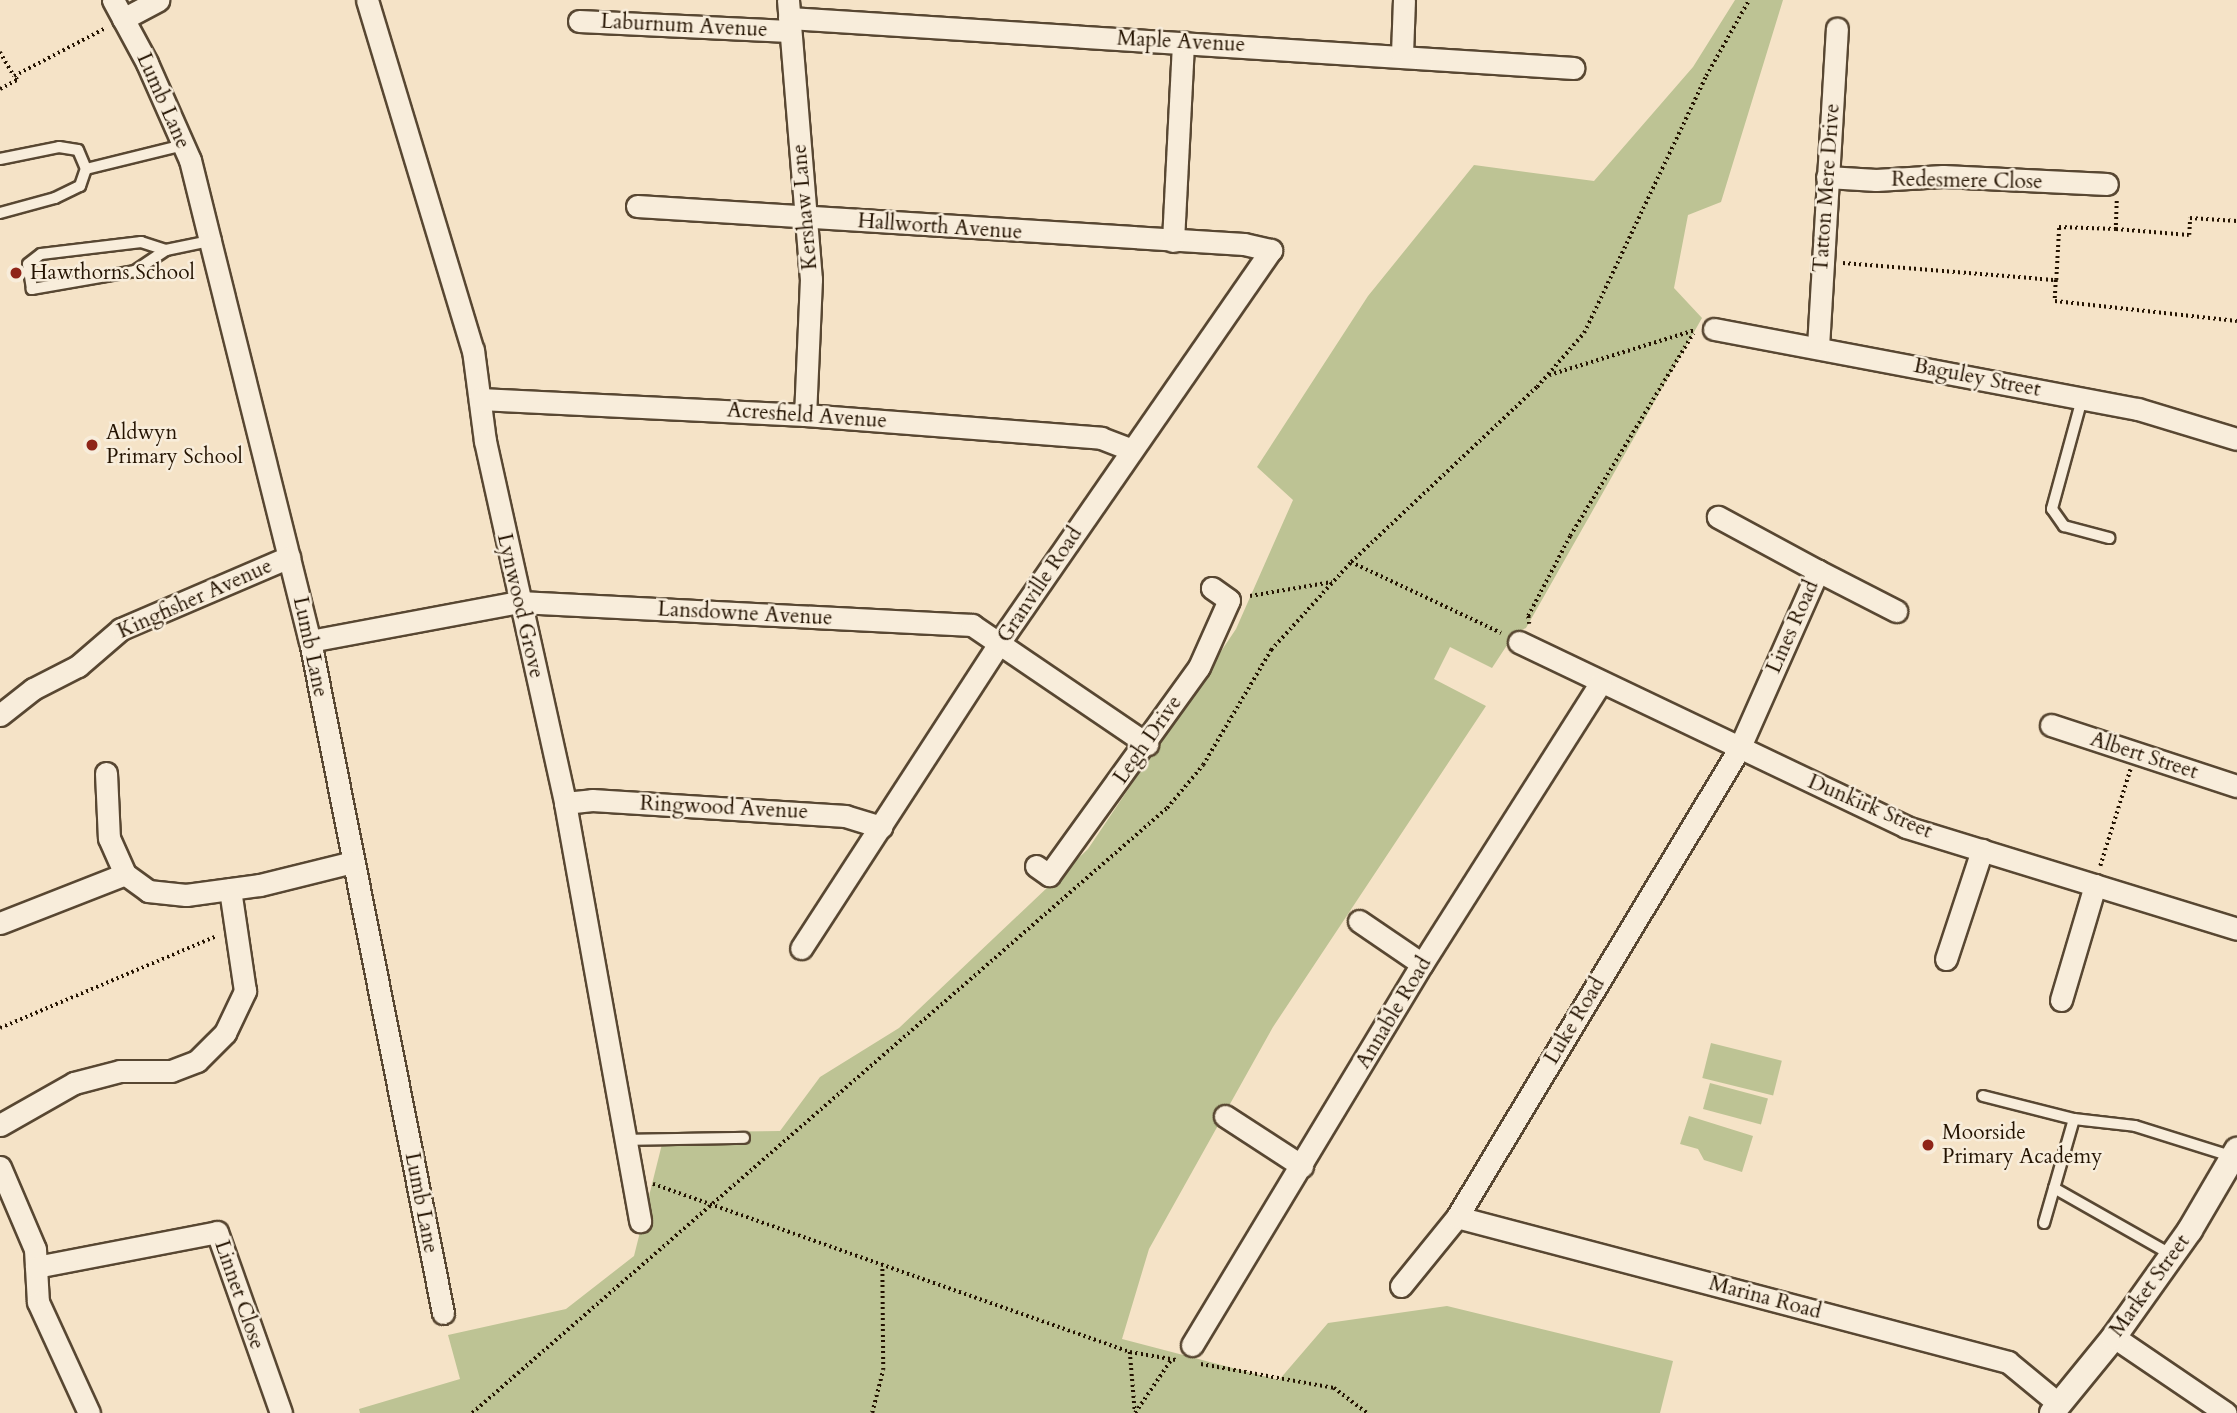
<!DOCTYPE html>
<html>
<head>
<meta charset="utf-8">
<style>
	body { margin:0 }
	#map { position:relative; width:2237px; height:1413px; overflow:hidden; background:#f5e3c7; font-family:Cardo,serif }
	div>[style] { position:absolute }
	.green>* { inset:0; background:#bdc394; transform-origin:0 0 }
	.path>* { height:3.5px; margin-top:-1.75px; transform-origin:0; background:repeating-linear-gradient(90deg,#241301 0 2px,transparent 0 5.5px) }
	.roads { filter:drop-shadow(2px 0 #584732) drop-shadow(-2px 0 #584732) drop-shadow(0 2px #584732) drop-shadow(0 -2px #584732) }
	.service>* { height:10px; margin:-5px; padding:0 5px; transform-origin:5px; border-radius:5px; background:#f8eddb }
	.minor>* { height:21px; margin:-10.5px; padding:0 10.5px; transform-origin:10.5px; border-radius:10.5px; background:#f8eddb }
	.tertiary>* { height:24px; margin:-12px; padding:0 12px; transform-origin:12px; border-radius:12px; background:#f8eddb }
	.dots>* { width:19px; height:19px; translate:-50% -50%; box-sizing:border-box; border:4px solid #f8eddb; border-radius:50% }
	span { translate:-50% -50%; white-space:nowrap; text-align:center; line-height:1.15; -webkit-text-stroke:5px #f8eddb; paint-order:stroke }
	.street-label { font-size:21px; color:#241301 }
	.poi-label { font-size:21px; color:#241301 }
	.left { translate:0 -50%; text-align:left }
</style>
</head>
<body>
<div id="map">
	<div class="green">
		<div style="clip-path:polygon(1735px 0,1783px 0,1721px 202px,1688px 215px,1674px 288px,1702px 318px,1526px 628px,1515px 633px,1492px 668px,1450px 647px,1434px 679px,1486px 706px,1273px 1027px,1149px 1249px,1122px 1339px,1279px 1380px,1328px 1323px,1447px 1306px,1673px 1361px,1660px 1413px,360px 1413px,359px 1409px,460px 1379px,448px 1335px,566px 1309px,634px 1256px,665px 1132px,780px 1131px,820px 1077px,899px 1028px,1088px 849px,1236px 629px,1293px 500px,1257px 467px,1368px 296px,1474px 165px,1594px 181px,1693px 67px)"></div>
		<div style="left:1711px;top:1043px;width:73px;height:36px;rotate:14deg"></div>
		<div style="left:1710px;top:1083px;width:60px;height:27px;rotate:15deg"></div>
		<div style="clip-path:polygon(1689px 1116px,1753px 1136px,1742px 1172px,1704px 1160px,1698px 1149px,1680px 1144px)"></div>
	</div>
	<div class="path">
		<div style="left:0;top:52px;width:28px;rotate:60deg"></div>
		<div style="left:14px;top:76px;width:104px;rotate:-27.6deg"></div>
		<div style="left:0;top:89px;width:19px;rotate:-28deg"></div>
		<div style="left:17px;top:80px;width:5px;rotate:-127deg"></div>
		<div style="left:2117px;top:201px;width:28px;rotate:92deg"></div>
		<div style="left:2116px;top:229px;width:73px;rotate:4.7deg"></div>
		<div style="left:2189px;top:235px;width:17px;rotate:-87deg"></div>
		<div style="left:2190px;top:218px;width:47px;rotate:3.7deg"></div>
		<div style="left:1843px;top:263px;width:214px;rotate:4.6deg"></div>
		<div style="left:2056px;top:280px;width:53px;rotate:-86.8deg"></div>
		<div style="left:2059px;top:227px;width:57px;rotate:2deg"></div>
		<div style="left:2056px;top:280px;width:21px;rotate:93deg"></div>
		<div style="left:2055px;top:301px;width:183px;rotate:6.3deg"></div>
		<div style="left:1549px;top:375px;width:153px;rotate:-17.1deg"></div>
		<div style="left:1351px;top:562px;width:166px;rotate:25.3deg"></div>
		<div style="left:1250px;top:596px;width:83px;rotate:-9.7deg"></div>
		<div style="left:1529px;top:624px;width:8px;rotate:-97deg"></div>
		<div style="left:1528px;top:616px;width:90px;rotate:-62.3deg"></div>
		<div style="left:1570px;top:536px;width:237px;rotate:-58.7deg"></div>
		<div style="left:2100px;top:866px;width:101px;rotate:-72.6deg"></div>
		<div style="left:0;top:1028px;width:236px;rotate:-23deg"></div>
		<div style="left:653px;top:1184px;width:506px;rotate:19.4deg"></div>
		<div style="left:1130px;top:1352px;width:47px;rotate:9.9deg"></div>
		<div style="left:1130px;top:1352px;width:59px;rotate:85.2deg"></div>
		<div style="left:1201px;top:1364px;width:135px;rotate:10.2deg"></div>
		<div style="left:1334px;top:1388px;width:41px;rotate:37.1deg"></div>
		<div style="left:472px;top:1413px;width:921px;rotate:-41.04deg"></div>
		<div style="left:1167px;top:808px;width:56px;rotate:-50.1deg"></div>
		<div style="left:1203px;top:765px;width:134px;rotate:-59.4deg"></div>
		<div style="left:1271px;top:650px;width:119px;rotate:-47.7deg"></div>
		<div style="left:1351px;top:562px;width:255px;rotate:-43.3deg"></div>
		<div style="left:1537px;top:387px;width:72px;rotate:-49deg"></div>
		<div style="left:1584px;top:333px;width:284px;rotate:-64.6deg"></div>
		<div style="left:1706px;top:76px;width:87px;rotate:-60.5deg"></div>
		<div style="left:872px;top:1413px;width:44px;rotate:-75.7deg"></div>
		<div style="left:883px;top:1370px;width:105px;rotate:-90.5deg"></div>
		<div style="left:1135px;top:1413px;width:64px;rotate:-55.8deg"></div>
	</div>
	<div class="roads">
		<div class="service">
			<div style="left:0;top:159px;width:60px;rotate:-11.5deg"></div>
			<div style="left:59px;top:147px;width:19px;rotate:9deg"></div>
			<div style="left:78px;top:150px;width:21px;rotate:67deg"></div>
			<div style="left:86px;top:169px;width:101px;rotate:-13.8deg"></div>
			<div style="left:0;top:213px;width:57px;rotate:-15.3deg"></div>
			<div style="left:55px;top:198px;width:28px;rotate:-26deg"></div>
			<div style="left:80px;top:186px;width:18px;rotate:-71deg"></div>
			<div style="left:166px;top:250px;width:37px;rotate:146deg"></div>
			<div style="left:135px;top:271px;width:105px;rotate:170.1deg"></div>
			<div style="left:32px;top:289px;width:25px;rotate:-99deg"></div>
			<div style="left:28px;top:264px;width:16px;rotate:-38deg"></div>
			<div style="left:41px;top:254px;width:101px;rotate:-6.8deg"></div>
			<div style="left:141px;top:242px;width:26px;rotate:18deg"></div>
			<div style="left:166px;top:250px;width:45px;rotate:-11.6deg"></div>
			<div style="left:2082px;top:399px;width:114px;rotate:105.3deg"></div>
			<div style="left:2052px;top:509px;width:21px;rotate:55deg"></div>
			<div style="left:2064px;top:526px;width:47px;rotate:14.9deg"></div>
			<div style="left:1983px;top:1096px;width:94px;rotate:14.2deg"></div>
			<div style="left:2074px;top:1119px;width:61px;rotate:6.5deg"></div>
			<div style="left:2135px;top:1126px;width:101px;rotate:17.4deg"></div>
			<div style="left:625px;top:1140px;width:119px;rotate:-1deg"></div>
			<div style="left:2054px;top:1188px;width:136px;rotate:29.6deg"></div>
			<div style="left:2044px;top:1223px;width:108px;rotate:-73.9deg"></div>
		</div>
		<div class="minor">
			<div style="left:113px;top:0;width:72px;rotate:61.6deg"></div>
			<div style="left:147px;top:63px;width:106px;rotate:66.1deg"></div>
			<div style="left:190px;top:160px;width:83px;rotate:76.1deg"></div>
			<div style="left:210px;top:241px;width:412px;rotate:76deg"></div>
			<div style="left:310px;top:641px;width:685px;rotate:78.8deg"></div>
			<div style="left:367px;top:0;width:366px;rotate:73.2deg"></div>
			<div style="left:473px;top:350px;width:92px;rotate:82.5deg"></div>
			<div style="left:485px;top:441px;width:371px;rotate:77.5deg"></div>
			<div style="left:565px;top:803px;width:425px;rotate:79.8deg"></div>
			<div style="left:788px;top:0;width:280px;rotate:85.3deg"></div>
			<div style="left:811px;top:279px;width:136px;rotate:92.5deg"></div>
			<div style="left:789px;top:18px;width:786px;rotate:3.65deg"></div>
			<div style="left:123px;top:19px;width:40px;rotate:-28deg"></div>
			<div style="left:579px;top:21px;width:210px;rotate:2.7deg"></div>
			<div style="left:1402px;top:54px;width:54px;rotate:-87.9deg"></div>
			<div style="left:1827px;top:177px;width:49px;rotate:3.5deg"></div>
			<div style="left:1876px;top:180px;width:67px;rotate:-3.4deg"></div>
			<div style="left:1943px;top:176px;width:164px;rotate:2.8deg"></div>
			<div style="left:637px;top:206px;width:608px;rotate:3.58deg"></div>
			<div style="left:1244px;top:244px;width:28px;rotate:13deg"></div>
			<div style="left:1271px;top:250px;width:477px;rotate:124.7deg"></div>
			<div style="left:1000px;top:642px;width:365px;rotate:123deg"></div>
			<div style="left:1173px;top:241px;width:199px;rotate:-87.1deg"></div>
			<div style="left:1714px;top:329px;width:431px;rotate:10.7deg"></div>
			<div style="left:2138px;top:409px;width:103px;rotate:16.9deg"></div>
			<div style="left:1818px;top:347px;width:319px;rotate:-86.6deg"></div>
			<div style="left:480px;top:399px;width:325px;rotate:2.8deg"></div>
			<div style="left:805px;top:415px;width:297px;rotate:4.4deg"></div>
			<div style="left:1101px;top:438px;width:33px;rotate:21deg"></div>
			<div style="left:1818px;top:571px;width:88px;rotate:27.1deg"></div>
			<div style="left:310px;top:641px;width:213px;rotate:-10.6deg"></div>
			<div style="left:519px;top:602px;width:454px;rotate:2.9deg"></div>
			<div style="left:972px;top:625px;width:212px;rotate:34.2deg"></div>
			<div style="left:1519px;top:642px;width:429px;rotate:25.5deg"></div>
			<div style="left:1906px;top:827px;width:346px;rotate:17.1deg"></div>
			<div style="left:0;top:715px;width:42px;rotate:-38.2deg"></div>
			<div style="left:33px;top:689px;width:51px;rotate:-27.1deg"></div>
			<div style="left:78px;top:666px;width:57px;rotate:-40.7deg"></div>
			<div style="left:121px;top:629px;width:183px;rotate:-23.2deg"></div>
			<div style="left:2051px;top:725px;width:196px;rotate:18.2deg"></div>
			<div style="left:106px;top:773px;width:65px;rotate:87.4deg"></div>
			<div style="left:109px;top:838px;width:39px;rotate:66deg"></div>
			<div style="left:565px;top:803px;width:27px;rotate:-6deg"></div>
			<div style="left:592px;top:800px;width:254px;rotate:3.6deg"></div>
			<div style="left:845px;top:816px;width:38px;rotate:17deg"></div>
			<div style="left:1036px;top:866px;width:16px;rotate:35deg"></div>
			<div style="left:1049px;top:875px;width:256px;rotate:-54.2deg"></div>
			<div style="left:1199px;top:667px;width:73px;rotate:-65.9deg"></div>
			<div style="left:1229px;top:600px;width:21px;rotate:-145deg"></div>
			<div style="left:1359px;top:921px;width:76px;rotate:34.3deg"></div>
			<div style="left:0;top:923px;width:134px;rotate:-21.4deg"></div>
			<div style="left:125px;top:874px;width:29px;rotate:36deg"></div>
			<div style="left:148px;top:891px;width:38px;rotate:6deg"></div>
			<div style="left:186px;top:895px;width:75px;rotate:-7.7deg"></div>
			<div style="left:260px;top:885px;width:96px;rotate:-13.9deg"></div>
			<div style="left:1946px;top:959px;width:115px;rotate:-71.7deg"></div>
			<div style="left:2061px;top:1000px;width:120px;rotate:-73.5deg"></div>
			<div style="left:1225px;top:1116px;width:92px;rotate:33deg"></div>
			<div style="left:0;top:1125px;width:85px;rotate:-29.6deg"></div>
			<div style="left:74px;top:1083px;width:48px;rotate:-14.6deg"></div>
			<div style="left:120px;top:1071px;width:51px"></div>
			<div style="left:171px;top:1071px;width:28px;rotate:-21deg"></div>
			<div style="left:197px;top:1061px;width:40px;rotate:-45deg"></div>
			<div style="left:225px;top:1033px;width:47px;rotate:-64.5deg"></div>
			<div style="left:245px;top:991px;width:103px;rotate:-98.4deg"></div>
			<div style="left:0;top:1167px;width:89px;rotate:66.9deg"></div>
			<div style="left:35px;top:1249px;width:53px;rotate:86.8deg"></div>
			<div style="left:38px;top:1302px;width:122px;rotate:65.3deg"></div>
			<div style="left:1457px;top:1217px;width:570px;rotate:14.74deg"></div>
			<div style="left:2008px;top:1362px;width:66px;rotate:39.5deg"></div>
			<div style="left:36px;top:1267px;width:184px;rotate:-10.9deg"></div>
			<div style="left:217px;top:1232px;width:192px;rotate:70.5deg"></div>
			<div style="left:1401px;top:1286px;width:89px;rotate:-50.9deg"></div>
			<div style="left:1457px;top:1217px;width:546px;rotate:-58.93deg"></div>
			<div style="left:1739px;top:749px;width:195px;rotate:-66.1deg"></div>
			<div style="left:1818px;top:571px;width:114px;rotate:-151.6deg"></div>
			<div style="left:2114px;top:1337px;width:135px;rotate:34.2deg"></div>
			<div style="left:1192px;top:1345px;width:445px;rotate:-58.9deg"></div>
			<div style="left:1422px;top:964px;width:332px;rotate:-57.6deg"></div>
		</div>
		<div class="tertiary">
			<div style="left:2052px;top:1413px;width:98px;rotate:-50.8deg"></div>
			<div style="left:2114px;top:1337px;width:131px;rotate:-54.6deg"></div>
			<div style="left:2190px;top:1230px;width:93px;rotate:-59.6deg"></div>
		</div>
	</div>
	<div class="dots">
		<div style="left:16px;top:273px;background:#8f2418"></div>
		<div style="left:92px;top:445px;background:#8f2418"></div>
		<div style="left:1928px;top:1145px;background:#8f2418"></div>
	</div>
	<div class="street-label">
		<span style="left:684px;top:26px;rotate:3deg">Laburnum Avenue</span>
		<span style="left:1181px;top:42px;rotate:3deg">Maple Avenue</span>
		<span style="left:163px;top:101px;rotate:66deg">Lumb Lane</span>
		<span style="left:1967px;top:181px;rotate:1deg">Redesmere Close</span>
		<span style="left:1827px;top:188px;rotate:-86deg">Tatton Mere Drive</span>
		<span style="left:805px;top:207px;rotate:-95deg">Kershaw Lane</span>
		<span style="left:940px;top:227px;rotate:4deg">Hallworth Avenue</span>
		<span style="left:1977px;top:378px;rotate:11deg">Baguley Street</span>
		<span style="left:807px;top:416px;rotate:4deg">Acresfield Avenue</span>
		<span style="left:1040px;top:585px;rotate:-56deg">Granville Road</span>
		<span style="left:195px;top:599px;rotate:-24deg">Kingfisher Avenue</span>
		<span style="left:520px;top:606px;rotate:77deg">Lynwood Grove</span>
		<span style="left:745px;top:614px;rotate:3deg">Lansdowne Avenue</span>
		<span style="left:1793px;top:627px;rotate:-66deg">Lines Road</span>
		<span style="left:310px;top:647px;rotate:78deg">Lumb Lane</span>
		<span style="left:1148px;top:740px;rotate:-55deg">Legh Drive</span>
		<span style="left:2144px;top:756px;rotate:18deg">Albert Street</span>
		<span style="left:1870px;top:807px;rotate:23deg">Dunkirk Street</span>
		<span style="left:724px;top:808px;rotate:3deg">Ringwood Avenue</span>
		<span style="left:1394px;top:1013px;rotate:-59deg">Annable Road</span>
		<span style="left:1575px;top:1021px;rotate:-59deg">Luke Road</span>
		<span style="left:421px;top:1203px;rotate:79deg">Lumb Lane</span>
		<span style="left:2150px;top:1286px;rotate:-54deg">Market Street</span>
		<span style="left:239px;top:1295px;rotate:71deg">Linnet Close</span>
		<span style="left:1765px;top:1298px;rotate:15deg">Marina Road</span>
	</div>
	<div class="poi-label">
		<span class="left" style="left:30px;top:273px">Hawthorns School</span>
		<span class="left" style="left:106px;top:445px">Aldwyn<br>Primary School</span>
		<span class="left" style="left:1942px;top:1145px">Moorside<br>Primary Academy</span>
	</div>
</div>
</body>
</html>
